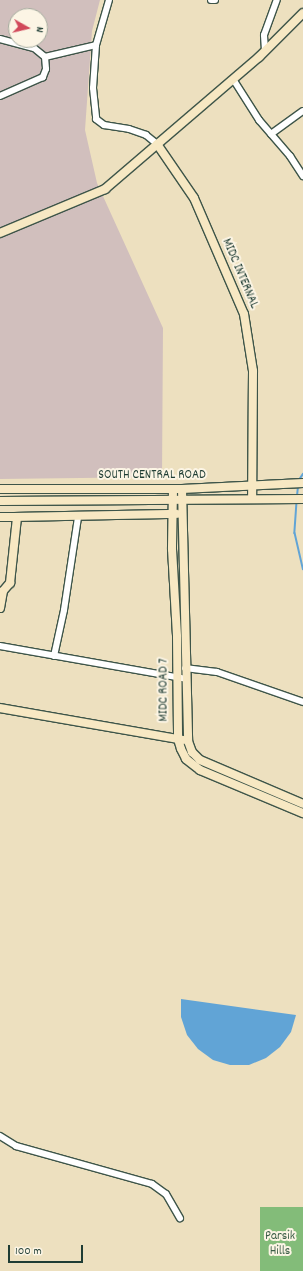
<!DOCTYPE html>
<html>
<head>
<meta charset="utf-8">
<style>
	body { margin:0 }
	#map { position:relative; width:303px; height:1271px; overflow:hidden; background:#ede0bf; font-family:Dekko,sans-serif }
	div>[style] { position:absolute }
	.industrial>* { inset:0; background:#d1bfbd }
	.forest>* { inset:0; background:#83bc79; transform-origin:0 0 }
	.water>* { inset:0; background:#61a4d6 }
	.stream>* { height:1.5px; margin:-0.75px; padding:0 0.75px; transform-origin:0.75px; border-radius:0.75px; background:#61a4d6 }
	.roads { filter:drop-shadow(1px 0 #3e5549) drop-shadow(-1px 0 #3e5549) drop-shadow(0 1px #3e5549) drop-shadow(0 -1px #3e5549) }
	.street>* { height:6px; margin:-3px; padding:0 3px; transform-origin:3px; border-radius:3px; background:#fff }
	.secondary>* { height:8px; margin:-4px; padding:0 4px; transform-origin:4px; border-radius:4px; background:#f7e8c3 }
	span { translate:-50% -50%; white-space:nowrap; text-align:center; line-height:1.15; -webkit-text-stroke:4px #fcf5e5; paint-order:stroke }
	.street-label { font-size:13px; color:#1f3d34 }
	.park-label { font-size:13px; color:#3a5d46 }
	.north { position:absolute; left:8px; top:8px; width:40px; height:40px; box-sizing:border-box; background:#fcf5e5; border:1px solid #a4ab9e; border-radius:50%; rotate:98deg; font-size:11px; font-weight:700; line-height:16px; text-align:center; color:#1f3d34 }
	.north::after { content:''; display:block; margin:auto; width:14px; height:18px; background:#d1495b; clip-path:polygon(50% 0,100% 100%,50% 72%,0 100%) }
	.scale { position:absolute; left:8px; top:1245px; width:75px; height:18px; box-sizing:border-box; border:2px solid #1f3d34; border-top:0; padding-left:5px; font-size:12px; line-height:14px; white-space:nowrap; color:#1f3d34; -webkit-text-stroke:3px #fcf5e5; paint-order:stroke }
</style>
</head>
<body>
<div id="map">
	<div class="industrial">
		<div style="clip-path:polygon(evenodd,0 0,100px 0,92px 31px,85px 130px,97px 183px,163px 328px,162px 477px,0 479px,0 0,16px 16px,40px 16px,40px 40px,16px 40px,16px 16px)"></div>
	</div>
	<div class="forest">
		<div style="left:303px;top:1207px;width:64px;height:43px;rotate:90deg"></div>
	</div>
	<div class="water">
		<div style="clip-path:polygon(181px 999px,296px 1015px,291px 1032px,280px 1047px,266px 1058px,249px 1065px,230px 1065px,213px 1060px,198px 1049px,187px 1035px,181px 1017px)"></div>
	</div>
	<div class="stream">
		<div style="left:299px;top:480px;width:7px;rotate:-56deg"></div>
		<div style="left:297px;top:496px;width:10px;rotate:-84deg"></div>
		<div style="left:297px;top:502px;width:31px;rotate:94deg"></div>
		<div style="left:295px;top:533px;width:37px;rotate:77deg"></div>
	</div>
	<div class="roads">
		<div class="street">
			<div style="left:109px;top:0;width:47px;rotate:106.1deg"></div>
			<div style="left:96px;top:45px;width:43px;rotate:94deg"></div>
			<div style="left:93px;top:88px;width:31px;rotate:84deg"></div>
			<div style="left:96px;top:119px;width:10px;rotate:37deg"></div>
			<div style="left:104px;top:125px;width:25px;rotate:9deg"></div>
			<div style="left:129px;top:129px;width:18px;rotate:19deg"></div>
			<div style="left:146px;top:135px;width:14px;rotate:39deg"></div>
			<div style="left:211px;top:0;width:4px"></div>
			<div style="left:0;top:39px;width:35px;rotate:15deg"></div>
			<div style="left:34px;top:48px;width:14px;rotate:39deg"></div>
			<div style="left:45px;top:57px;width:12px;rotate:85deg"></div>
			<div style="left:46px;top:69px;width:9px;rotate:111deg"></div>
			<div style="left:43px;top:77px;width:47px;rotate:156.2deg"></div>
			<div style="left:265px;top:50px;width:15px;rotate:-94deg"></div>
			<div style="left:264px;top:35px;width:37px;rotate:-70deg"></div>
			<div style="left:45px;top:57px;width:52px;rotate:-13.2deg"></div>
			<div style="left:233px;top:79px;width:49px;rotate:57.6deg"></div>
			<div style="left:259px;top:120px;width:48px;rotate:49.3deg"></div>
			<div style="left:290px;top:156px;width:24px;rotate:57deg"></div>
			<div style="left:271px;top:134px;width:39px;rotate:-36deg"></div>
			<div style="left:0;top:646px;width:185px;rotate:10deg"></div>
			<div style="left:54px;top:656px;width:47px;rotate:-77.7deg"></div>
			<div style="left:64px;top:610px;width:94px;rotate:-81.4deg"></div>
			<div style="left:185px;top:668px;width:32px;rotate:7deg"></div>
			<div style="left:217px;top:672px;width:91px;rotate:19.2deg"></div>
			<div style="left:0;top:1136px;width:19px;rotate:32deg"></div>
			<div style="left:16px;top:1146px;width:141px;rotate:15.6deg"></div>
			<div style="left:152px;top:1184px;width:17px;rotate:36deg"></div>
			<div style="left:166px;top:1194px;width:28px;rotate:60deg"></div>
		</div>
		<div class="secondary">
			<div style="left:157px;top:144px;width:65px;rotate:55.6deg"></div>
			<div style="left:194px;top:198px;width:126px;rotate:66.7deg"></div>
			<div style="left:244px;top:314px;width:58px;rotate:81deg"></div>
			<div style="left:253px;top:371px;width:128px;rotate:90.4deg"></div>
			<div style="left:0;top:233px;width:114px;rotate:-22.7deg"></div>
			<div style="left:105px;top:189px;width:203px;rotate:-40.6deg"></div>
			<div style="left:259px;top:57px;width:62px;rotate:-45deg"></div>
			<div style="left:0;top:489px;width:182px"></div>
			<div style="left:182px;top:489px;width:121px;rotate:-2.8deg"></div>
			<div style="left:173px;top:489px;width:60px;rotate:91deg"></div>
			<div style="left:172px;top:549px;width:88px;rotate:86.7deg"></div>
			<div style="left:177px;top:637px;width:102px;rotate:89.4deg"></div>
			<div style="left:178px;top:739px;width:10px;rotate:73deg"></div>
			<div style="left:181px;top:749px;width:11px;rotate:63deg"></div>
			<div style="left:186px;top:759px;width:18px;rotate:38deg"></div>
			<div style="left:200px;top:770px;width:112px;rotate:22.7deg"></div>
			<div style="left:182px;top:489px;width:252px;rotate:88.6deg"></div>
			<div style="left:188px;top:741px;width:12px;rotate:70deg"></div>
			<div style="left:192px;top:752px;width:11px;rotate:45deg"></div>
			<div style="left:200px;top:760px;width:112px;rotate:23.1deg"></div>
			<div style="left:0;top:501px;width:303px;rotate:-0.4deg"></div>
			<div style="left:0;top:517px;width:17px"></div>
			<div style="left:0;top:608px;width:17px;rotate:-80deg"></div>
			<div style="left:3px;top:591px;width:11px;rotate:-49deg"></div>
			<div style="left:10px;top:583px;width:66px;rotate:-83.9deg"></div>
			<div style="left:17px;top:517px;width:160px;rotate:-1.1deg"></div>
			<div style="left:0;top:708px;width:186px;rotate:9.9deg"></div>
		</div>
	</div>
	<div class="street-label">
		<span style="left:239px;top:274px;rotate:67deg">MIDC INTERNAL</span>
		<span style="left:152px;top:476px">SOUTH CENTRAL ROAD</span>
		<span style="left:165px;top:690px;rotate:-90deg">MIDC ROAD 7</span>
	</div>
	<div class="park-label">
		<span style="left:280px;top:1245px">Parsik<br>Hills</span>
	</div>
	<div class="north">N</div>
	<div class="scale">100 m</div>
</div>
</body>
</html>
